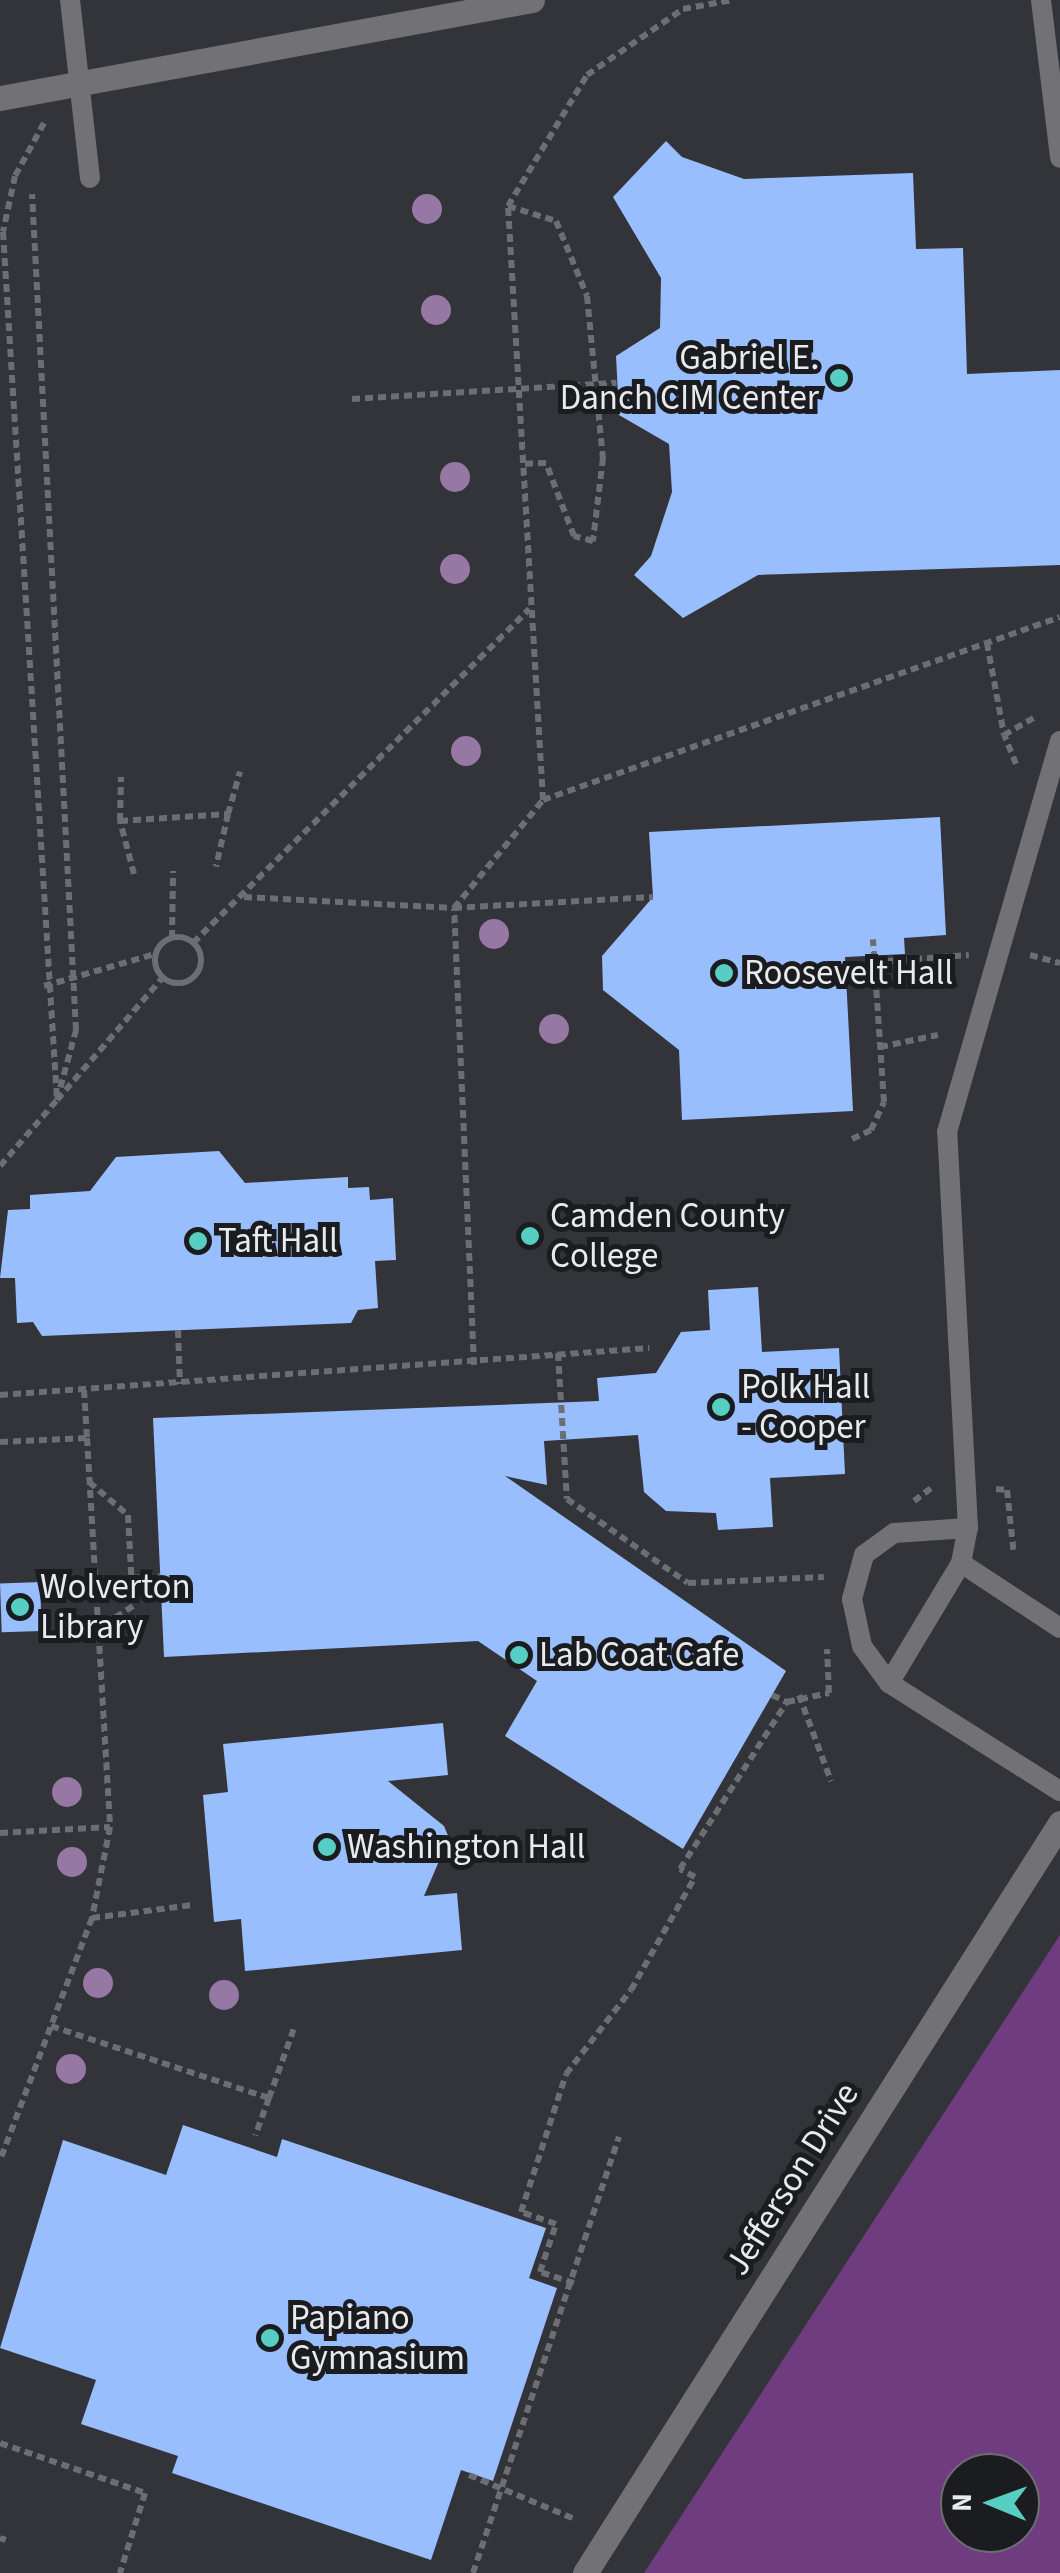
<!DOCTYPE html>
<html>
<head>
<meta charset="utf-8">
<style>
	body { margin:0 }
	#map { position:relative; width:1060px; height:2573px; overflow:hidden; background:#33343a; font-family:"Source Sans 3",sans-serif }
	div>[style] { position:absolute }
	.green>* { inset:0; background:#703c80 }
	.building>* { inset:0; background:#99befe; transform-origin:0 0 }
	.path>* { height:6px; margin-top:-3px; transform-origin:0; background:repeating-linear-gradient(90deg,#6d6e73 0 8px,transparent 0 13px) }
	.path>.ring { margin:-3px; padding:0; box-sizing:content-box; background:none; border:6px solid #6d6e73; border-radius:50% }
	.service>* { height:20px; margin:-10px; padding:0 10px; transform-origin:10px; border-radius:10px; background:#727175 }
	.minor>* { height:25px; margin:-12.5px; padding:0 12.5px; transform-origin:12.5px; border-radius:12.5px; background:#727175 }
	.trees>* { width:30px; height:30px; margin:-15px; border-radius:50%; background:#9777a4 }
	.dots>* { width:28px; height:28px; translate:-50% -50%; box-sizing:border-box; border:5px solid #1b1c1f; border-radius:50% }
	span { translate:-50% -50%; white-space:nowrap; text-align:center; line-height:1.15; -webkit-text-stroke:10px #1b1c1f; paint-order:stroke }
	.poi-label { font-size:35px; color:#e9eaee }
	.right { translate:-100% -50%; text-align:right }
	.left { translate:0 -50%; text-align:left }
	.street-label { font-size:35px; color:#e9eaee }
	.north { position:absolute; left:940px; top:2453px; width:100px; height:100px; box-sizing:border-box; background:#1b1c1f; border:2px solid #6d6e72; border-radius:50%; rotate:271deg; font-size:28px; font-weight:700; line-height:40px; text-align:center; color:#e9eaee }
	.north::after { content:''; display:block; margin:auto; width:35px; height:45px; background:#57cec2; clip-path:polygon(50% 0,100% 100%,50% 72%,0 100%) }
</style>
</head>
<body>
<div id="map">
	<div class="green">
		<div style="clip-path:polygon(evenodd,1060px 1935px,1060px 2573px,644px 2573px,1060px 1935px,1020px 2473px,1020px 2533px,960px 2533px,960px 2473px,1020px 2473px)"></div>
	</div>
	<div class="building">
		<div style="clip-path:polygon(666px 141px,682px 157px,744px 179px,913px 173px,916px 249px,963px 248px,967px 374px,1060px 370px,1060px 565px,758px 575px,683px 618px,634px 575px,651px 556px,672px 492px,669px 444px,619px 415px,616px 356px,660px 328px,661px 278px,613px 197px)"></div>
		<div style="clip-path:polygon(940px 817px,946px 935px,904px 938px,905px 954px,845px 957px,853px 1111px,682px 1120px,679px 1050px,603px 990px,602px 956px,653px 897px,649px 832px)"></div>
		<div style="clip-path:polygon(219px 1151px,245px 1183px,348px 1177px,348px 1188px,369px 1187px,370px 1200px,393px 1198px,396px 1260px,375px 1261px,378px 1308px,358px 1310px,351px 1323px,42px 1336px,33px 1322px,17px 1323px,15px 1278px,0 1278px,8px 1210px,30px 1209px,30px 1195px,90px 1191px,116px 1157px)"></div>
		<div style="clip-path:polygon(758px 1287px,762px 1352px,839px 1348px,845px 1474px,770px 1478px,773px 1527px,718px 1530px,716px 1513px,666px 1511px,644px 1492px,638px 1435px,544px 1441px,547px 1485px,505px 1476px,786px 1671px,683px 1849px,505px 1736px,537px 1681px,478px 1641px,164px 1657px,153px 1418px,599px 1401px,597px 1378px,656px 1373px,681px 1332px,710px 1330px,708px 1290px)"></div>
		<div style="left:40px;top:1582px;width:49px;height:40px;rotate:88deg"></div>
		<div style="clip-path:polygon(443px 1723px,448px 1775px,388px 1781px,444px 1826px,449px 1838px,424px 1896px,457px 1893px,462px 1950px,245px 1971px,241px 1919px,214px 1922px,203px 1795px,228px 1792px,223px 1744px)"></div>
		<div style="clip-path:polygon(183px 2125px,277px 2157px,282px 2139px,546px 2228px,529px 2278px,557px 2288px,493px 2481px,461px 2470px,431px 2560px,172px 2473px,178px 2456px,81px 2424px,96px 2380px,0 2348px,63px 2140px,166px 2175px)"></div>
	</div>
	<div class="path">
		<div style="left:44px;top:123px;width:60px;rotate:118.7deg"></div>
		<div style="left:15px;top:176px;width:57px;rotate:102.1deg"></div>
		<div style="left:3px;top:232px;width:870px;rotate:86.44deg"></div>
		<div style="left:57px;top:1100px;width:162px;rotate:-49.2deg"></div>
		<div style="left:508px;top:206px;width:50px;rotate:17.4deg"></div>
		<div style="left:556px;top:221px;width:81px;rotate:67.5deg"></div>
		<div style="left:587px;top:296px;width:163px;rotate:84.4deg"></div>
		<div style="left:603px;top:458px;width:84px;rotate:96.9deg"></div>
		<div style="left:593px;top:541px;width:20px;rotate:-165deg"></div>
		<div style="left:574px;top:536px;width:78px;rotate:-111deg"></div>
		<div style="left:546px;top:463px;width:23px;rotate:178deg"></div>
		<div style="left:352px;top:399px;width:265px;rotate:-3.5deg"></div>
		<div style="left:987px;top:643px;width:94px;rotate:79.5deg"></div>
		<div style="left:1016px;top:764px;width:31px;rotate:-112deg"></div>
		<div style="left:1004px;top:735px;width:34px;rotate:-30deg"></div>
		<div style="left:543px;top:800px;width:595px;rotate:-93.37deg"></div>
		<div style="left:508px;top:206px;width:153px;rotate:-58.9deg"></div>
		<div style="left:587px;top:75px;width:116px;rotate:-34.5deg"></div>
		<div style="left:683px;top:9px;width:50px;rotate:-10.4deg"></div>
		<div style="left:228px;top:814px;width:44px;rotate:-74.1deg"></div>
		<div style="left:120px;top:821px;width:44px;rotate:-88.7deg"></div>
		<div style="left:134px;top:874px;width:55px;rotate:-104.8deg"></div>
		<div style="left:120px;top:821px;width:108px;rotate:-3.7deg"></div>
		<div style="left:228px;top:814px;width:54px;rotate:102.8deg"></div>
		<div style="left:244px;top:897px;width:210px;rotate:3deg"></div>
		<div style="left:454px;top:908px;width:199px;rotate:-3.2deg"></div>
		<div class="ring" style="left:155px;top:937px;width:40px;height:40px"></div>
		<div style="left:172px;top:938px;width:67px;rotate:-89.1deg"></div>
		<div style="left:193px;top:943px;width:474px;rotate:-44.8deg"></div>
		<div style="left:1030px;top:955px;width:31px;rotate:15deg"></div>
		<div style="left:875px;top:962px;width:94px;rotate:-4.3deg"></div>
		<div style="left:44px;top:986px;width:116px;rotate:-16.1deg"></div>
		<div style="left:880px;top:1047px;width:59px;rotate:-11.7deg"></div>
		<div style="left:852px;top:1139px;width:21px;rotate:-25deg"></div>
		<div style="left:871px;top:1130px;width:31px;rotate:-65deg"></div>
		<div style="left:884px;top:1102px;width:163px;rotate:-93.9deg"></div>
		<div style="left:0;top:1166px;width:87px;rotate:-49.2deg"></div>
		<div style="left:57px;top:1100px;width:73px;rotate:-74.8deg"></div>
		<div style="left:76px;top:1030px;width:837px;rotate:-93.01deg"></div>
		<div style="left:178px;top:1330px;width:54px;rotate:87.9deg"></div>
		<div style="left:558px;top:1353px;width:146px;rotate:86.5deg"></div>
		<div style="left:567px;top:1499px;width:147px;rotate:34.8deg"></div>
		<div style="left:688px;top:1583px;width:136px;rotate:-2.5deg"></div>
		<div style="left:474px;top:1365px;width:457px;rotate:-92.5deg"></div>
		<div style="left:454px;top:908px;width:140px;rotate:-50.5deg"></div>
		<div style="left:543px;top:800px;width:548px;rotate:-19.49deg"></div>
		<div style="left:84px;top:1390px;width:48px;rotate:86.4deg"></div>
		<div style="left:0;top:1395px;width:651px;rotate:-4.14deg"></div>
		<div style="left:0;top:1442px;width:87px;rotate:-2.6deg"></div>
		<div style="left:87px;top:1438px;width:390px;rotate:86.6deg"></div>
		<div style="left:110px;top:1827px;width:93px;rotate:101.2deg"></div>
		<div style="left:92px;top:1918px;width:259px;rotate:110.8deg"></div>
		<div style="left:89px;top:1482px;width:51px;rotate:40.2deg"></div>
		<div style="left:128px;top:1515px;width:91px;rotate:86.9deg"></div>
		<div style="left:133px;top:1606px;width:40px;rotate:147.1deg"></div>
		<div style="left:996px;top:1489px;width:11px;rotate:5deg"></div>
		<div style="left:1007px;top:1490px;width:65px;rotate:83.9deg"></div>
		<div style="left:914px;top:1501px;width:25px;rotate:-37deg"></div>
		<div style="left:132px;top:1578px;width:28px;rotate:-4deg"></div>
		<div style="left:772px;top:1695px;width:17px;rotate:25deg"></div>
		<div style="left:799px;top:1695px;width:92px;rotate:69.6deg"></div>
		<div style="left:0;top:1833px;width:110px;rotate:-3.1deg"></div>
		<div style="left:92px;top:1918px;width:101px;rotate:-7.4deg"></div>
		<div style="left:51px;top:2026px;width:230px;rotate:18.3deg"></div>
		<div style="left:269px;top:2098px;width:40px;rotate:110.2deg"></div>
		<div style="left:269px;top:2098px;width:74px;rotate:-70.3deg"></div>
		<div style="left:574px;top:2283px;width:36px;rotate:-162deg"></div>
		<div style="left:540px;top:2272px;width:51px;rotate:-71.6deg"></div>
		<div style="left:556px;top:2224px;width:37px;rotate:-161deg"></div>
		<div style="left:521px;top:2212px;width:145px;rotate:-71.9deg"></div>
		<div style="left:566px;top:2074px;width:106px;rotate:-52.3deg"></div>
		<div style="left:631px;top:1990px;width:130px;rotate:-60.5deg"></div>
		<div style="left:695px;top:1877px;width:17px;rotate:-152deg"></div>
		<div style="left:680px;top:1869px;width:198px;rotate:-57.4deg"></div>
		<div style="left:787px;top:1702px;width:43px;rotate:-12.1deg"></div>
		<div style="left:829px;top:1693px;width:44px;rotate:-92.6deg"></div>
		<div style="left:0;top:2443px;width:153px;rotate:19deg"></div>
		<div style="left:145px;top:2493px;width:84px;rotate:107.4deg"></div>
		<div style="left:469px;top:2475px;width:117px;rotate:22.6deg"></div>
		<div style="left:0;top:2538px;width:6px;rotate:18deg"></div>
		<div style="left:473px;top:2573px;width:460px;rotate:-71.5deg"></div>
	</div>
	<div class="service">
		<div style="left:70px;top:0;width:179px;rotate:83.6deg"></div>
		<div style="left:1041px;top:0;width:159px;rotate:83.1deg"></div>
		<div style="left:968px;top:1528px;width:74px;rotate:176.1deg"></div>
		<div style="left:894px;top:1533px;width:37px;rotate:144deg"></div>
		<div style="left:864px;top:1555px;width:46px;rotate:105.3deg"></div>
		<div style="left:852px;top:1599px;width:48px;rotate:78deg"></div>
		<div style="left:862px;top:1646px;width:46px;rotate:53.9deg"></div>
		<div style="left:889px;top:1683px;width:202px;rotate:32.3deg"></div>
		<div style="left:961px;top:1563px;width:118px;rotate:33.3deg"></div>
		<div style="left:889px;top:1683px;width:140px;rotate:-59deg"></div>
		<div style="left:961px;top:1563px;width:36px;rotate:-79deg"></div>
		<div style="left:968px;top:1528px;width:397px;rotate:-93deg"></div>
		<div style="left:947px;top:1132px;width:407px;rotate:-73.9deg"></div>
	</div>
	<div class="minor">
		<div style="left:0;top:98px;width:541px;rotate:-10.44deg"></div>
		<div style="left:585px;top:2573px;width:888px;rotate:-57.65deg"></div>
	</div>
	<div class="trees">
		<div style="left:427px;top:209px"></div>
		<div style="left:436px;top:310px"></div>
		<div style="left:455px;top:477px"></div>
		<div style="left:455px;top:569px"></div>
		<div style="left:466px;top:751px"></div>
		<div style="left:494px;top:934px"></div>
		<div style="left:554px;top:1029px"></div>
		<div style="left:67px;top:1792px"></div>
		<div style="left:72px;top:1862px"></div>
		<div style="left:98px;top:1983px"></div>
		<div style="left:224px;top:1995px"></div>
		<div style="left:71px;top:2069px"></div>
	</div>
	<div class="dots">
		<div style="left:839px;top:378px;background:#57cec2"></div>
		<div style="left:724px;top:973px;background:#57cec2"></div>
		<div style="left:530px;top:1236px;background:#57cec2"></div>
		<div style="left:198px;top:1241px;background:#57cec2"></div>
		<div style="left:721px;top:1407px;background:#57cec2"></div>
		<div style="left:20px;top:1607px;background:#57cec2"></div>
		<div style="left:519px;top:1655px;background:#57cec2"></div>
		<div style="left:327px;top:1847px;background:#57cec2"></div>
		<div style="left:270px;top:2338px;background:#57cec2"></div>
	</div>
	<div class="poi-label">
		<span class="right" style="left:819px;top:378px">Gabriel E.<br>Danch CIM Center</span>
		<span class="left" style="left:744px;top:973px">Roosevelt Hall</span>
		<span class="left" style="left:550px;top:1236px">Camden County<br>College</span>
		<span class="left" style="left:218px;top:1241px">Taft Hall</span>
		<span class="left" style="left:741px;top:1407px">Polk Hall<br>- Cooper</span>
		<span class="left" style="left:40px;top:1607px">Wolverton<br>Library</span>
		<span class="left" style="left:539px;top:1655px">Lab Coat Cafe</span>
		<span class="left" style="left:347px;top:1847px">Washington Hall</span>
		<span class="left" style="left:290px;top:2338px">Papiano<br>Gymnasium</span>
	</div>
	<div class="street-label">
		<span style="left:792px;top:2179px;rotate:-58deg">Jefferson Drive</span>
	</div>
	<div class="north">N</div>
</div>
</body>
</html>
